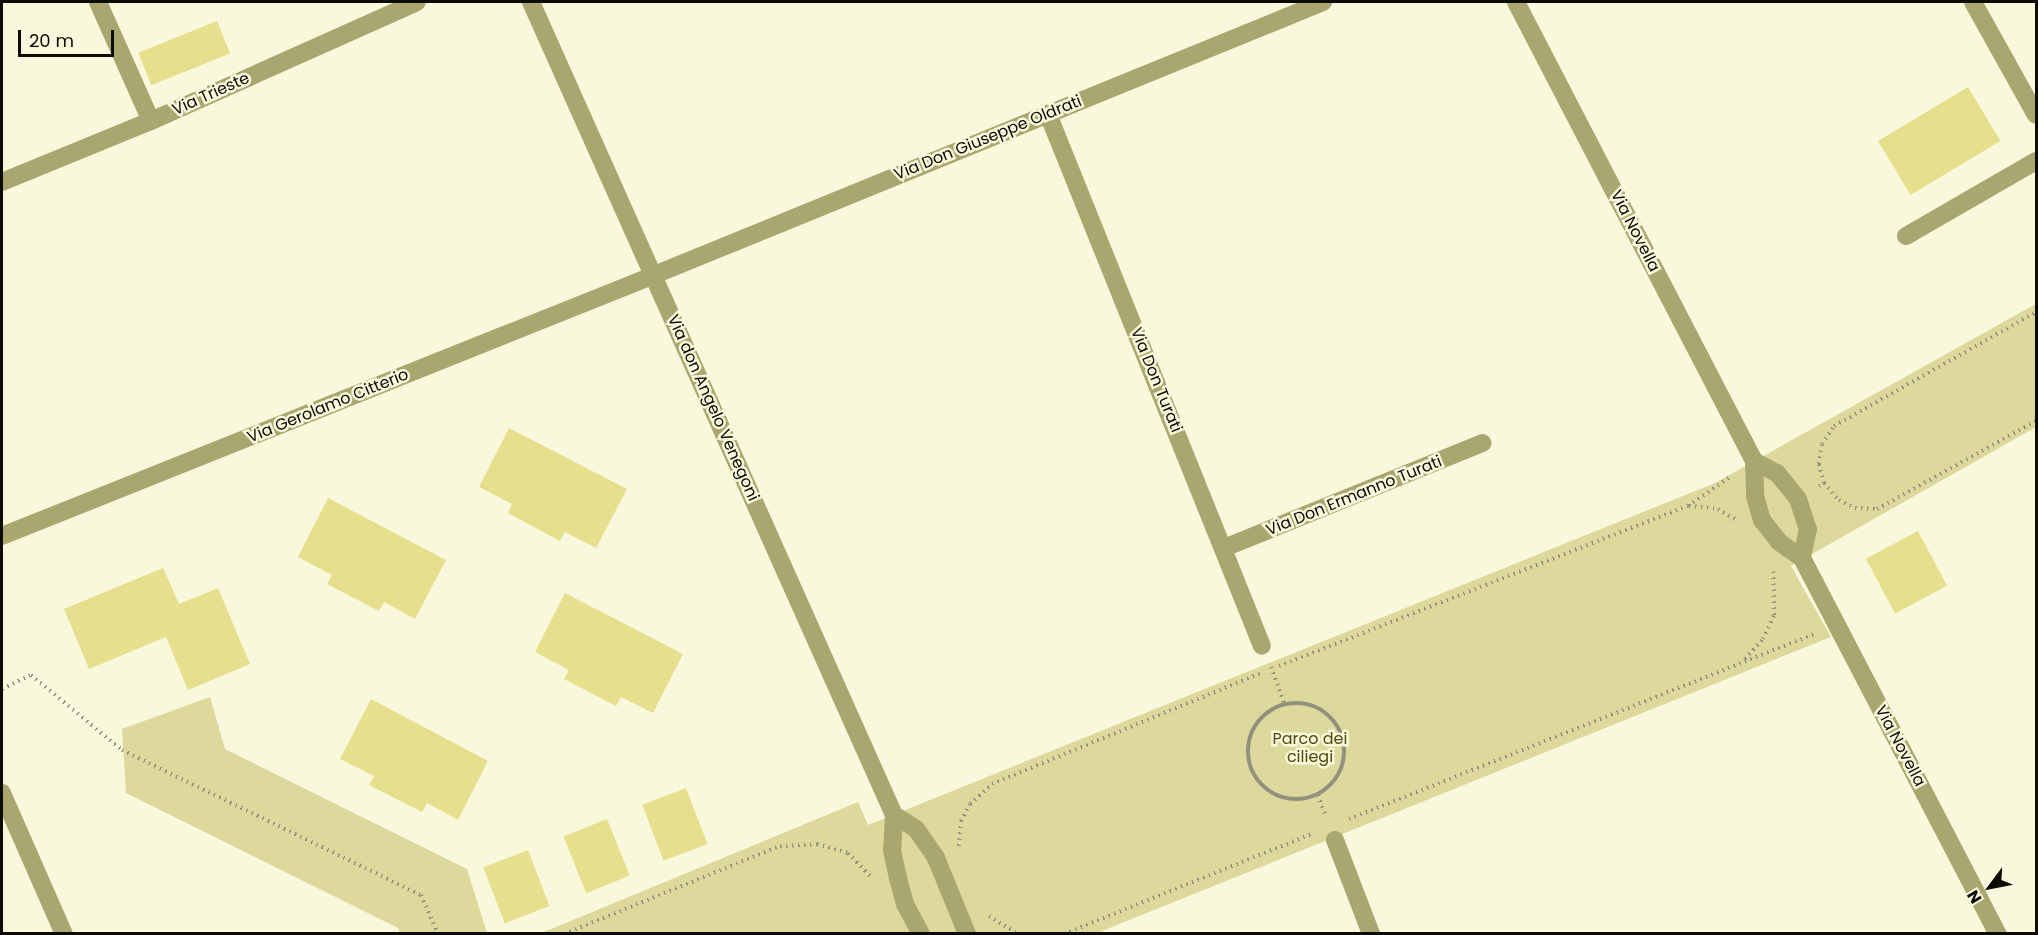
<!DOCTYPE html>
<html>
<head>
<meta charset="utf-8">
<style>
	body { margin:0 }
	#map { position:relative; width:2038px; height:935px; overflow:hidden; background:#faf8dc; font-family:Poppins,sans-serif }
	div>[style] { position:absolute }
	.green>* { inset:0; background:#ddd99d }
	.building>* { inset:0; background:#e6e08e; transform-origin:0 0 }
	.path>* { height:4px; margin-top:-2px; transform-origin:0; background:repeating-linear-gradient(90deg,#93917e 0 1.5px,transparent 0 6px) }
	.path>.ring { margin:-2px; padding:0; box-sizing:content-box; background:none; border:4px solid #93917e; border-radius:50% }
	.minor>* { height:18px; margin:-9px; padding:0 9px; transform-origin:9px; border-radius:9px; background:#aaa66f }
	span { translate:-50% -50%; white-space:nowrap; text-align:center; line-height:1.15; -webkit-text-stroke:5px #faf8dc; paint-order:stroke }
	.street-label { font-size:16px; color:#0d0c04 }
	.park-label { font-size:16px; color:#4f4a09 }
	.frame { position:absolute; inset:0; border:3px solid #0d0c04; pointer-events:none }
	.north { position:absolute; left:1960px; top:857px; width:60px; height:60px; -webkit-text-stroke:4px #faf8dc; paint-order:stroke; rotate:238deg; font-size:16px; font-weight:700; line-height:24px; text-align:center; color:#0d0c04 }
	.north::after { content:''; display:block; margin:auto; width:21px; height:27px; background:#0d0c04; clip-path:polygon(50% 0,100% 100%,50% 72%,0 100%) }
	.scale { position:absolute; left:18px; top:30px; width:96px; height:27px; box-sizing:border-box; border:3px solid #0d0c04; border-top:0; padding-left:8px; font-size:18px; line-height:21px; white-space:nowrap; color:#0d0c04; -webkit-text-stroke:4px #faf8dc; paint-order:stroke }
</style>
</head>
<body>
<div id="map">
	<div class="green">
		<div style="clip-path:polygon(2036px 304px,2036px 427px,1791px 566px,1831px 637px,1097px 933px,539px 934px,858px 802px,868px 825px,1715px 483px)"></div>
		<div style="clip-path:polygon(210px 697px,225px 749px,467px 869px,487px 933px,400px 933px,398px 928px,126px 793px,122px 729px)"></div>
	</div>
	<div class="building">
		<div style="left:217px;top:21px;width:35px;height:85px;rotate:68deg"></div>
		<div style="left:1968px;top:87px;width:63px;height:105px;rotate:59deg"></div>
		<div style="clip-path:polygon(509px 428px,627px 489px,596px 548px,565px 532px,560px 541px,508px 513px,512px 504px,479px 487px)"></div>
		<div style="clip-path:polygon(328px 498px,446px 560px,415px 619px,384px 602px,379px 611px,327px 584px,332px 575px,298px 557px)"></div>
		<div style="left:1918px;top:531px;width:62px;height:59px;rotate:62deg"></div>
		<div style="clip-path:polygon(163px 568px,179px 604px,218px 588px,250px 664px,188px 690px,166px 637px,89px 669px,64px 609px)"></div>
		<div style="clip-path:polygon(565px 593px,683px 654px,653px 713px,621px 697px,616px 706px,564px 679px,569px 670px,535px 652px)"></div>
		<div style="clip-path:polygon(371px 699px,488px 761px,458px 820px,427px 803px,422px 812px,369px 785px,374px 776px,340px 759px)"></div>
		<div style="left:686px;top:788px;width:60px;height:47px;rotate:69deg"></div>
		<div style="left:607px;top:819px;width:61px;height:47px;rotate:68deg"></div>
		<div style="left:528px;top:850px;width:60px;height:48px;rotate:69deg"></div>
	</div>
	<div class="path">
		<div style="left:1824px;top:483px;width:23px;rotate:49deg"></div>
		<div style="left:1839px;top:500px;width:18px;rotate:27deg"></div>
		<div style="left:1855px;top:508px;width:22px;rotate:3deg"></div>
		<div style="left:1877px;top:509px;width:182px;rotate:-29deg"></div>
		<div style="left:1819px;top:486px;width:6px;rotate:-31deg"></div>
		<div style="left:1824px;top:483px;width:20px;rotate:-105deg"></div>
		<div style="left:1819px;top:464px;width:20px;rotate:-81deg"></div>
		<div style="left:1822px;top:444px;width:22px;rotate:-56deg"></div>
		<div style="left:1834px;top:426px;width:232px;rotate:-29.4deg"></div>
		<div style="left:1689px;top:506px;width:29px;rotate:6deg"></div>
		<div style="left:1718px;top:509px;width:21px;rotate:31deg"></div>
		<div style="left:1745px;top:659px;width:27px;rotate:-48deg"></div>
		<div style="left:1763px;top:639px;width:26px;rotate:-65deg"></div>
		<div style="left:1774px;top:615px;width:46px;rotate:-91.2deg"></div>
		<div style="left:1279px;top:666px;width:439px;rotate:-21.4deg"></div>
		<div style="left:1688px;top:506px;width:51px;rotate:-34.6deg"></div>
		<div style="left:1271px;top:667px;width:38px;rotate:70deg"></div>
		<div style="left:2px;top:689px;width:32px;rotate:-26deg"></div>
		<div style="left:31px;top:675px;width:118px;rotate:39.5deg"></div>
		<div style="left:122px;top:750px;width:332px;rotate:25.9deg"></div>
		<div style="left:421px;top:895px;width:43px;rotate:66.4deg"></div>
		<div class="ring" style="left:1248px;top:703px;width:92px;height:92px"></div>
		<div style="left:1318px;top:795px;width:23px;rotate:70deg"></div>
		<div style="left:1349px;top:819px;width:500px;rotate:-21.7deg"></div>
		<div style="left:959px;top:846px;width:25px;rotate:-85deg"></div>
		<div style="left:961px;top:821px;width:19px;rotate:-62deg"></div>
		<div style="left:970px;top:804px;width:30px;rotate:-42deg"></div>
		<div style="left:992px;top:784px;width:294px;rotate:-22.4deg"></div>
		<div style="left:989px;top:916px;width:34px;rotate:32deg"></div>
		<div style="left:564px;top:934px;width:233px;rotate:-22.2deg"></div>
		<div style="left:780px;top:846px;width:37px;rotate:-3deg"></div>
		<div style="left:817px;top:844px;width:32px;rotate:16deg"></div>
		<div style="left:848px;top:853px;width:33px;rotate:46deg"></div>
		<div style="left:1064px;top:934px;width:266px;rotate:-22deg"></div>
	</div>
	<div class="minor">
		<div style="left:98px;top:2px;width:130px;rotate:66deg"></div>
		<div style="left:531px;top:2px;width:890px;rotate:65.94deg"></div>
		<div style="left:894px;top:815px;width:35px;rotate:93deg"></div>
		<div style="left:892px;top:850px;width:29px;rotate:78deg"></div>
		<div style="left:898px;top:878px;width:27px;rotate:75deg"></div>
		<div style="left:905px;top:904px;width:34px;rotate:62deg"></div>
		<div style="left:1516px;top:2px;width:517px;rotate:62.59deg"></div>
		<div style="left:1754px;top:461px;width:35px;rotate:88deg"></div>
		<div style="left:1755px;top:496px;width:25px;rotate:74deg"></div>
		<div style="left:1762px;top:520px;width:28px;rotate:52deg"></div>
		<div style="left:1779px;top:542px;width:28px;rotate:35deg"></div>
		<div style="left:1802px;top:558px;width:424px;rotate:62.5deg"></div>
		<div style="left:1973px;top:2px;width:129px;rotate:60.9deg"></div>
		<div style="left:1048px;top:114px;width:573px;rotate:68.09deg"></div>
		<div style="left:2px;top:182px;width:161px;rotate:-22.3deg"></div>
		<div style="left:151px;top:121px;width:291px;rotate:-24.1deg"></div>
		<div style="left:1906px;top:236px;width:150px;rotate:-30deg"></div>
		<div style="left:1754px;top:461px;width:26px;rotate:28deg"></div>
		<div style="left:1777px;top:473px;width:33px;rotate:51deg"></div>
		<div style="left:1798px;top:499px;width:32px;rotate:72deg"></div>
		<div style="left:1808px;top:529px;width:30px;rotate:102deg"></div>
		<div style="left:2px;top:536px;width:684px;rotate:-21.8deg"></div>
		<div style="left:637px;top:282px;width:741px;rotate:-22.2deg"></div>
		<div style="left:1224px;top:548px;width:279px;rotate:-22.1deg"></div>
		<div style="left:2px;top:793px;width:154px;rotate:66.3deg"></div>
		<div style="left:894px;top:815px;width:26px;rotate:32deg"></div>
		<div style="left:916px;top:829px;width:35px;rotate:55deg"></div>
		<div style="left:936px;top:858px;width:82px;rotate:67.8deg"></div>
		<div style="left:1335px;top:840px;width:101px;rotate:69deg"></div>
	</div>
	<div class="street-label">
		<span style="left:211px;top:94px;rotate:-24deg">Via Trieste</span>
		<span style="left:988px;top:138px;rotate:-22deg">Via Don Giuseppe Oldrati</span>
		<span style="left:1635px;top:231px;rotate:63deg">Via Novella</span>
		<span style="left:1156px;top:380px;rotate:68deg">Via Don Turati</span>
		<span style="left:328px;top:406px;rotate:-22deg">Via Gerolamo Citterio</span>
		<span style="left:713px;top:408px;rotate:66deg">Via don Angelo Venegoni</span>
		<span style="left:1354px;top:496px;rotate:-22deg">Via Don Ermanno Turati</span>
		<span style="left:1900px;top:746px;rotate:62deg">Via Novella</span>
	</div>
	<div class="park-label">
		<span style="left:1310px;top:748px">Parco dei<br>ciliegi</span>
	</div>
	<div class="frame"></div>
	<div class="north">N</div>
	<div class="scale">20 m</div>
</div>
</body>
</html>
